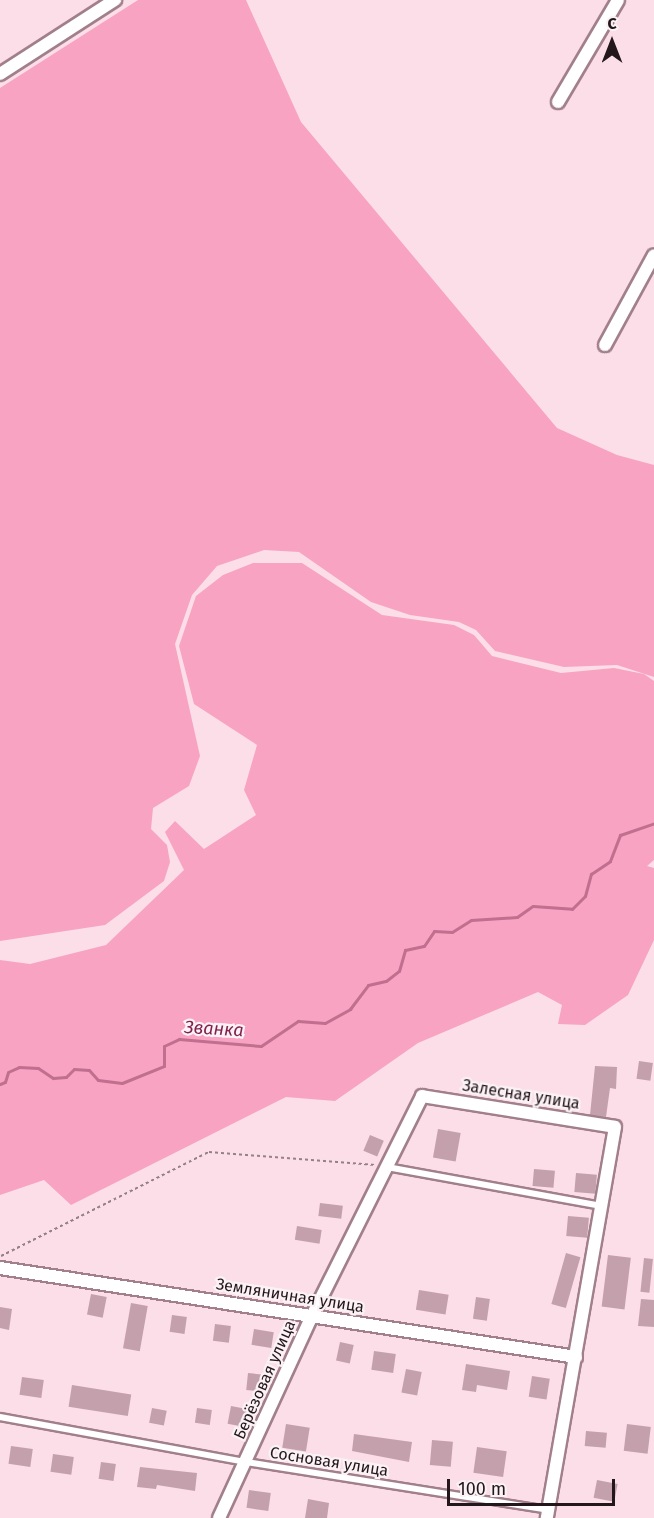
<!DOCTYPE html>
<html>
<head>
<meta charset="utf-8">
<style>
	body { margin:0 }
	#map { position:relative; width:654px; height:1518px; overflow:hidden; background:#fcdee8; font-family:"Fira Sans",sans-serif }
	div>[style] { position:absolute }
	.green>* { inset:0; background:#f8a3c2 }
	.stream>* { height:3px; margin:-1.5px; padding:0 1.5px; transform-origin:1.5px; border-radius:1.5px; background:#c06f8e }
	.building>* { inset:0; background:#c4a0ac; transform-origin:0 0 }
	.path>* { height:2px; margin-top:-1px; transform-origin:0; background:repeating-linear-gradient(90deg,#968087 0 3px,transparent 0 6px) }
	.roads { filter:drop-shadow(2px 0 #a17f8b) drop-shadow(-2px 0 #a17f8b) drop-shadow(0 2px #a17f8b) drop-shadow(0 -2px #a17f8b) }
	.service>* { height:6px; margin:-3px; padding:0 3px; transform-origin:3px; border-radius:3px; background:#fff }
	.minor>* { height:12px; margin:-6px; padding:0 6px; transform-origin:6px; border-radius:6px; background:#fff }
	span { translate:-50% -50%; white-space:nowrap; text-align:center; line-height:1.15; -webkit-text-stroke:4.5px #faf2f4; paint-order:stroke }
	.street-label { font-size:16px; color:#24171b }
	.water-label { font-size:18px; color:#82214f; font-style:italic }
	.north { position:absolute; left:582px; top:12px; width:60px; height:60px; -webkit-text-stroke:4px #faf2f4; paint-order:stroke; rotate:0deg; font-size:16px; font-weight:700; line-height:24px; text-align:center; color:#24171b }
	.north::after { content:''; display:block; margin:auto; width:21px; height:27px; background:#24171b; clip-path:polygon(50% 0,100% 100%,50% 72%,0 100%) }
	.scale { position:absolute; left:447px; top:1479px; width:168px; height:27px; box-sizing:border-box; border:3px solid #24171b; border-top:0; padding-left:8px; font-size:18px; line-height:21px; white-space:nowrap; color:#24171b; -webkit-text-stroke:4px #faf2f4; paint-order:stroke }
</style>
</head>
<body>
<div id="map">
	<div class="green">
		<div style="clip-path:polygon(138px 0,246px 0,301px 122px,557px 428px,617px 455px,654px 465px,654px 677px,617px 665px,564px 667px,495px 651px,476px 630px,459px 622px,410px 615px,371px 602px,299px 552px,264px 550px,217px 566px,192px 595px,175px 644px,200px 756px,189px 786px,153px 808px,151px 829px,167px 845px,170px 862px,164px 881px,105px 925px,0 941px,0 88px)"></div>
		<div style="clip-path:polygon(253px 563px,302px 563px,382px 615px,454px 625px,474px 635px,492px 656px,561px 673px,614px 668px,644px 674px,654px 681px,654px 860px,647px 866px,654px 868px,654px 940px,628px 995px,585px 1025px,558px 1024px,562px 1005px,538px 992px,418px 1043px,335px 1101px,286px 1097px,71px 1205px,44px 1180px,0 1195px,0 960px,30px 964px,106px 945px,184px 870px,165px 832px,175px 821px,204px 849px,256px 815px,244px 790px,257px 745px,194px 704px,179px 646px,196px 596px,223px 575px)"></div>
	</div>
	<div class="stream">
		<div style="left:0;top:1084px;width:5px;rotate:-22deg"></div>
		<div style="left:5px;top:1082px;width:10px;rotate:-73deg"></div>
		<div style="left:8px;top:1072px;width:12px;rotate:-24deg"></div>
		<div style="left:19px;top:1067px;width:19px;rotate:3deg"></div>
		<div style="left:38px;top:1068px;width:18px;rotate:34deg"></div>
		<div style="left:53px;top:1078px;width:13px;rotate:-4deg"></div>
		<div style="left:66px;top:1077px;width:11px;rotate:-45deg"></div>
		<div style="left:74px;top:1069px;width:15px;rotate:4deg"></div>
		<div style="left:89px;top:1070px;width:13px;rotate:48deg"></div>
		<div style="left:98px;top:1080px;width:24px;rotate:7deg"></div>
		<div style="left:122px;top:1083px;width:45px;rotate:-22deg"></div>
		<div style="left:164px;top:1066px;width:20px;rotate:-90deg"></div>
		<div style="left:164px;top:1046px;width:17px;rotate:-25deg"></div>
		<div style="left:179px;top:1039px;width:82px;rotate:4.9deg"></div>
		<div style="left:261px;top:1046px;width:45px;rotate:-34deg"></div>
		<div style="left:298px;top:1021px;width:27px;rotate:4deg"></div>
		<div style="left:325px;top:1023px;width:29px;rotate:-29deg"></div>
		<div style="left:350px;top:1009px;width:30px;rotate:-53deg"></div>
		<div style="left:368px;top:985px;width:18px;rotate:-13deg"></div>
		<div style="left:386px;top:981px;width:16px;rotate:-38deg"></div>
		<div style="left:399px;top:971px;width:22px;rotate:-74deg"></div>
		<div style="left:405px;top:950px;width:19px;rotate:-12deg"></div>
		<div style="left:424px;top:946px;width:18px;rotate:-56deg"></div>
		<div style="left:434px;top:931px;width:18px;rotate:3deg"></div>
		<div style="left:452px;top:932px;width:22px;rotate:-32deg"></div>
		<div style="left:471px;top:920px;width:46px;rotate:-3.7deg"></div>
		<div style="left:517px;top:917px;width:19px;rotate:-35deg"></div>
		<div style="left:533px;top:906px;width:39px;rotate:4deg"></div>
		<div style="left:572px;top:909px;width:18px;rotate:-45deg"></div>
		<div style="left:585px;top:896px;width:23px;rotate:-75deg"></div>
		<div style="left:591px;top:874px;width:23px;rotate:-34deg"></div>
		<div style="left:610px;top:861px;width:28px;rotate:-69deg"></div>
		<div style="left:620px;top:835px;width:36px;rotate:-19deg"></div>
	</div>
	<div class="building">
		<div style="left:639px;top:1061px;width:14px;height:18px;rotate:8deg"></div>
		<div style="clip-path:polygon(595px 1066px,617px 1067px,616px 1089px,610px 1088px,606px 1117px,590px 1115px)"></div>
		<div style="left:438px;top:1129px;width:23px;height:29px;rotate:10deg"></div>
		<div style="left:370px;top:1135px;width:15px;height:17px;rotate:23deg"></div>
		<div style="left:534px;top:1169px;width:21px;height:17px;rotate:5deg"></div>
		<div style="left:576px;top:1173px;width:21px;height:19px;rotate:5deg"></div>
		<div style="left:320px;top:1203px;width:23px;height:13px;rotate:7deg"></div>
		<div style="left:568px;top:1216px;width:21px;height:20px;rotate:5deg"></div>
		<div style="left:297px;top:1226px;width:25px;height:14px;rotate:9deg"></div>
		<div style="left:566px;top:1253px;width:15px;height:53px;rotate:16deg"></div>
		<div style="left:608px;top:1255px;width:23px;height:52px;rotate:7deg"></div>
		<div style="left:644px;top:1258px;width:9px;height:34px;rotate:6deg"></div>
		<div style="left:419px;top:1290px;width:30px;height:20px;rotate:9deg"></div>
		<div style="left:91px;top:1294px;width:16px;height:21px;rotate:11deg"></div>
		<div style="left:476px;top:1297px;width:14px;height:22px;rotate:8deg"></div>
		<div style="clip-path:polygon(641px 1299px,654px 1300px,654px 1327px,638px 1326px)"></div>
		<div style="left:131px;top:1303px;width:17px;height:46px;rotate:10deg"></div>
		<div style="clip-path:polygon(0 1307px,12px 1309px,9px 1330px,0 1328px)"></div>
		<div style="left:172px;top:1315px;width:15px;height:17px;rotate:8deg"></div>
		<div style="left:215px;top:1324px;width:16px;height:17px;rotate:7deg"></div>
		<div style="left:254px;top:1329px;width:20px;height:16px;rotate:9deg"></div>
		<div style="left:340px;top:1342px;width:14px;height:19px;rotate:12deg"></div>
		<div style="left:374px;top:1351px;width:22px;height:19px;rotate:8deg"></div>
		<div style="clip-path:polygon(466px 1364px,510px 1371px,507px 1390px,477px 1385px,476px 1392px,462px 1390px)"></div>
		<div style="left:406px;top:1369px;width:16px;height:24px;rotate:11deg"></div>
		<div style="left:248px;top:1373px;width:18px;height:17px;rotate:6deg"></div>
		<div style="left:532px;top:1376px;width:18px;height:21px;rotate:9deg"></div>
		<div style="left:22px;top:1377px;width:22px;height:18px;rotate:8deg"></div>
		<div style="left:72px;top:1385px;width:60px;height:22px;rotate:9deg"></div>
		<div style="left:231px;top:1406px;width:16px;height:18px;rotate:11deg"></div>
		<div style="left:152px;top:1408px;width:15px;height:15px;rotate:11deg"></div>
		<div style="left:197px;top:1408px;width:15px;height:15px;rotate:8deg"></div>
		<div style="left:286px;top:1424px;width:24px;height:24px;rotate:9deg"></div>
		<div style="left:627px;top:1424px;width:24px;height:27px;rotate:7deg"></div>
		<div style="left:586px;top:1431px;width:21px;height:15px;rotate:5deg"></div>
		<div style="clip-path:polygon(354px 1434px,412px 1442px,409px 1462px,352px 1451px)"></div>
		<div style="left:432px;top:1440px;width:21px;height:25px;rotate:5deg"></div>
		<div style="left:11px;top:1446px;width:22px;height:18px;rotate:8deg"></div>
		<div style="left:477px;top:1447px;width:30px;height:26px;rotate:8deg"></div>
		<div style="left:53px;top:1454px;width:21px;height:18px;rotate:8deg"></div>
		<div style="left:101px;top:1462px;width:15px;height:17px;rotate:8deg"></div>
		<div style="clip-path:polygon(140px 1467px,197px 1473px,195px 1491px,157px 1485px,156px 1489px,137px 1487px)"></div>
		<div style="left:597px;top:1480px;width:21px;height:18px;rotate:11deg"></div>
		<div style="left:249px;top:1490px;width:22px;height:18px;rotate:8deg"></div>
		<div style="clip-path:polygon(308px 1499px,329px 1503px,327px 1518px,305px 1518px)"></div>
	</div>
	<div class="path">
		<div style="left:1px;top:1256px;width:233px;rotate:-26.6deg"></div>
		<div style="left:209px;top:1152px;width:167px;rotate:4.5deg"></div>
	</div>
	<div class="roads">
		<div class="service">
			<div style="left:387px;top:1167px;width:218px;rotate:10.3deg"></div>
			<div style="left:0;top:1417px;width:250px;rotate:10.4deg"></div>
			<div style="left:246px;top:1462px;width:306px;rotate:9deg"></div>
		</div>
		<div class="minor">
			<div style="left:0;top:74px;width:137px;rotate:-32.8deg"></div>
			<div style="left:558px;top:102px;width:118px;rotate:-59.5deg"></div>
			<div style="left:605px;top:345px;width:102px;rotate:-61.4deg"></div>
			<div style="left:0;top:1268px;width:583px;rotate:8.78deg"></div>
			<div style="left:219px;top:1518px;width:222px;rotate:-65.3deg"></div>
			<div style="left:312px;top:1316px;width:246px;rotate:-63.4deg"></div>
			<div style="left:422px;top:1096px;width:195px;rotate:9.1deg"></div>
			<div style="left:615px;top:1127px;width:397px;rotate:99.9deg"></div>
		</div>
	</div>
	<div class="street-label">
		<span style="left:521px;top:1095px;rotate:9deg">Залесная улица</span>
		<span style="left:290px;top:1296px;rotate:9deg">Земляничная улица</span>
		<span style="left:265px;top:1380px;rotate:-66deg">Берёзовая улица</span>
		<span style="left:329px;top:1462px;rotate:9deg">Сосновая улица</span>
	</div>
	<div class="water-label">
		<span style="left:214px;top:1029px;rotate:3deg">Званка</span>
	</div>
	<div class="north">С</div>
	<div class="scale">100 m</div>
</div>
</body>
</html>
